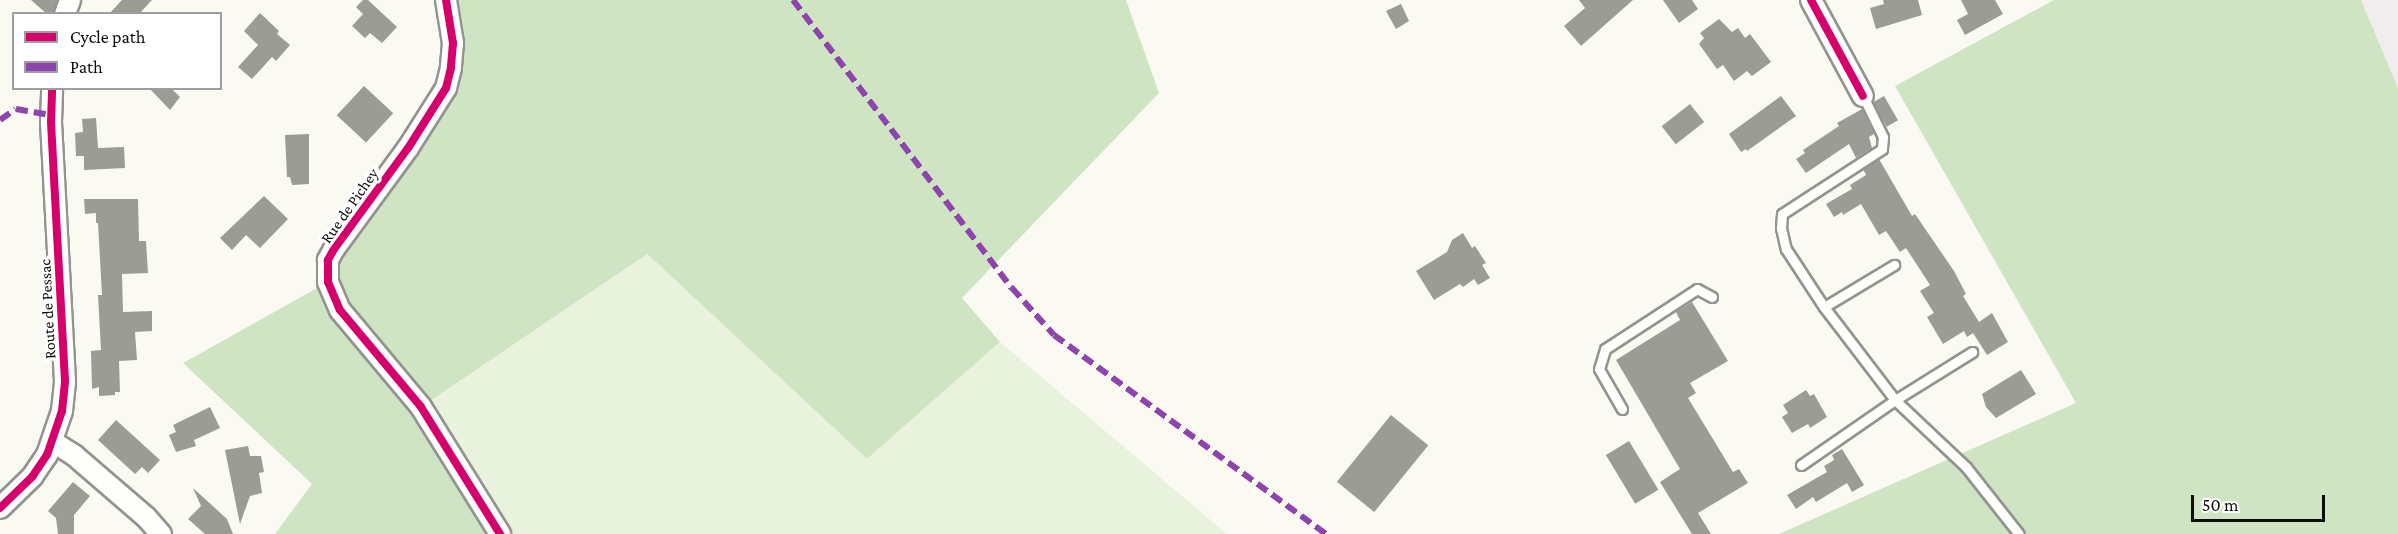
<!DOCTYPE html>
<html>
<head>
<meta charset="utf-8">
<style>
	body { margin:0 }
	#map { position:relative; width:2398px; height:534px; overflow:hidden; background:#fafaf2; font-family:"Crimson Pro",serif }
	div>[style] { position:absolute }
	.industrial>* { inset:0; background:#f1eced }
	.forest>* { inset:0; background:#cfe4c3 }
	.pitch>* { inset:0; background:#e9f2dd }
	.building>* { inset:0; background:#9c9c97; transform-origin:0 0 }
	.roads { filter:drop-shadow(2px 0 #939390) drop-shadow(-2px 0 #939390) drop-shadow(0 2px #939390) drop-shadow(0 -2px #939390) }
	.lane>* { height:9px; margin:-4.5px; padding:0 4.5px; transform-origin:4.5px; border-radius:4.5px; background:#fefefd }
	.street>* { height:20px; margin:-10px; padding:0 10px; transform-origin:10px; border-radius:10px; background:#fefefd }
	.quiet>* { height:6px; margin-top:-3px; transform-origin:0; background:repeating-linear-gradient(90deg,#8e44ad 0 12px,transparent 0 18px) }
	.cycleway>* { height:8px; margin:-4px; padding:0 4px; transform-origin:4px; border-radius:4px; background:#d6006c }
	span { translate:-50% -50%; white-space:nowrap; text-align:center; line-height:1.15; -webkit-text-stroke:6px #fff; paint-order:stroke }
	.street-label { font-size:16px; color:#0c0c0c }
	.legend { position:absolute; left:12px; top:12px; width:210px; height:78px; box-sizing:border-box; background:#fff; border:2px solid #9e9e9e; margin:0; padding:8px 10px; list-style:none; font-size:18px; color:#0c0c0c }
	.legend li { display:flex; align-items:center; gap:12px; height:30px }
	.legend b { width:30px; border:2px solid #9e9e9e }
	.scale { position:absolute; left:2191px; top:495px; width:134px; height:27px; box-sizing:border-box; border:3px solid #0c0c0c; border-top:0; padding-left:8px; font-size:18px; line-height:21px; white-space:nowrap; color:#0c0c0c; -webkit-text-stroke:4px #fff; paint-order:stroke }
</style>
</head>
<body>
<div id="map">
	<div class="industrial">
		<div style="clip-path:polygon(2361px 0,2398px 0,2398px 88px)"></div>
	</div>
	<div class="forest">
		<div style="clip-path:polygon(446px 0,1126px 0,1159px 93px,962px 298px,1000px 342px,867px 459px,647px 254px,500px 534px,275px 534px,312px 484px,183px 363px,328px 282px,328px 260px,446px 88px)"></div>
		<div style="clip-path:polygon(2054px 0,2361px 0,2398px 88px,2398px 534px,1779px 534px,2076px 403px,1895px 86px)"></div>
	</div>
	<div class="pitch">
		<div style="clip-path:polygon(647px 254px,867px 459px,1000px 342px,1227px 534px,500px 534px,421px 407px)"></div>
	</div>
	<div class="building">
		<div style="clip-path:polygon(31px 0,57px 0,53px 14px,47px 14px)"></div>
		<div style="clip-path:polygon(122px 0,152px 0,139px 14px,109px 14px)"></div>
		<div style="clip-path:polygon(363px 0,368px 0,397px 27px,382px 43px,370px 33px,365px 38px,352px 26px,363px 14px,356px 7px)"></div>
		<div style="clip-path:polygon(1579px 0,1633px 0,1581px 46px,1564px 26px,1585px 8px)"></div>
		<div style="clip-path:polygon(1663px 0,1692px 0,1698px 9px,1679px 23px)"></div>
		<div style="clip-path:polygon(1883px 0,1918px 0,1922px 15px,1876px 29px,1870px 8px,1884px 4px)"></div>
		<div style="clip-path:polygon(1961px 0,1995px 0,2003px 14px,1965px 35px,1957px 20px,1968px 14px)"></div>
		<div style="clip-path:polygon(1401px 4px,1409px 21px,1396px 29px,1386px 11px)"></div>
		<div style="clip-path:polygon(260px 13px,279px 31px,277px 34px,290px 45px,276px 61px,272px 57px,252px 79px,238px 67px,258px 45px,244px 31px)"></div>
		<div style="clip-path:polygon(1719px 19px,1732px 32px,1738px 28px,1745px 38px,1750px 34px,1771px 62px,1752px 76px,1747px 71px,1734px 81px,1723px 65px,1717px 69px,1699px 44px,1704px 38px,1700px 33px)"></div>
		<div style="left:364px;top:86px;width:40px;height:40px;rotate:43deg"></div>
		<div style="clip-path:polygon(149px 88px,171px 88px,180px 97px,170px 110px)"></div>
		<div style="clip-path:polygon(1781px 96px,1796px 116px,1747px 151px,1746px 149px,1741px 152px,1729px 134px)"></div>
		<div style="left:1884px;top:96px;width:28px;height:13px;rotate:60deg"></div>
		<div style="left:1690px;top:104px;width:23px;height:36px;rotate:52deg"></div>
		<div style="clip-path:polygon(1862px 109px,1874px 134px,1869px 137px,1872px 148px,1856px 158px,1849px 144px,1806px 173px,1796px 159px,1805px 153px,1803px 150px,1839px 126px,1837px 123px)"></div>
		<div style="clip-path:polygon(96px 118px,98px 148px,124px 147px,125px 168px,84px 170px,84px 156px,76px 156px,75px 133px,83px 132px,82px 119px)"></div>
		<div style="clip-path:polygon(309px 134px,309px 184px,292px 185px,290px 177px,287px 177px,285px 135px)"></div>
		<div style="clip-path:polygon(1879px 159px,1912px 216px,1915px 214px,1954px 271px,1966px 294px,1963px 296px,1979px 322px,1992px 313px,2008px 342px,1987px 355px,1973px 333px,1967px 337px,1964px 331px,1943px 344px,1927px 317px,1934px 313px,1920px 291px,1930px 285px,1906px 248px,1900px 252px,1886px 231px,1879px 235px,1861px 204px,1843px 215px,1842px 212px,1834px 217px,1826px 204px,1852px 189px,1850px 185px,1866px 175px,1863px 169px)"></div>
		<div style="clip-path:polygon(264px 196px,288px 219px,260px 248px,246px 235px,232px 250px,220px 238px)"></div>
		<div style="clip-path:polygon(84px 199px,138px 199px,139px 241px,146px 241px,148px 273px,122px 274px,123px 312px,152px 311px,152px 331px,135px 332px,137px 360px,119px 361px,120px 392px,115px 392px,115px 395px,99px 396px,99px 387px,92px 389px,91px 351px,101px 350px,98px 295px,102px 295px,98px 223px,96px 223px,96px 213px,85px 214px)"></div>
		<div style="clip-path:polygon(1463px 233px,1472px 248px,1475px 246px,1486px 263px,1482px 265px,1490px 278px,1478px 285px,1474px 279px,1463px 287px,1460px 284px,1434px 300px,1416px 271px,1447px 252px,1452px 240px)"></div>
		<div style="clip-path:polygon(1692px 302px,1728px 361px,1690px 383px,1696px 393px,1688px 398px,1733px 472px,1739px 469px,1748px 483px,1698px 513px,1711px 534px,1692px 534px,1660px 482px,1680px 469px,1616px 360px,1680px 320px,1676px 312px)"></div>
		<div style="clip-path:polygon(2021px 370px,2036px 394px,1996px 418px,1986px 407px,1982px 394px)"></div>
		<div style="clip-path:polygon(1806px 390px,1810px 396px,1814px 394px,1827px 417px,1810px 428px,1808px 424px,1792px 433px,1782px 417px,1788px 413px,1783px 405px)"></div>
		<div style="clip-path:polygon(210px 407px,220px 428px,194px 440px,196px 446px,176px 452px,169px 435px,176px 432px,173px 425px)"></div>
		<div style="left:1391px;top:415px;width:48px;height:86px;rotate:39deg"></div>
		<div style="clip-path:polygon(116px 420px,160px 460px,148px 473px,142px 467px,135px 474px,98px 440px)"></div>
		<div style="left:1629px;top:441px;width:57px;height:27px;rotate:59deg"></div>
		<div style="clip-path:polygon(248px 446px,250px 456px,261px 456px,264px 472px,259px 473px,262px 493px,250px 496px,240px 524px,225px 450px)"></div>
		<div style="clip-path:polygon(1842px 449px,1864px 485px,1852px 492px,1847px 483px,1816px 502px,1813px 497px,1796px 509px,1787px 495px,1827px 472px,1824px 466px,1834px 460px,1832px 455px)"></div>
		<div style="clip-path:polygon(73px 482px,90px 496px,74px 515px,74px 534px,58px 534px,56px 518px,48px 511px)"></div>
		<div style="clip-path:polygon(193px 488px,227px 519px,233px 534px,205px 534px,188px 519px,201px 506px)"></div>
	</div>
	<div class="roads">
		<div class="lane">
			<div style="left:1863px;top:96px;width:46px;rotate:64deg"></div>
			<div style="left:1883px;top:137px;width:12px;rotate:95deg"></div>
			<div style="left:1882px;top:149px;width:119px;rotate:147deg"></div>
			<div style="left:1782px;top:214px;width:14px;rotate:94deg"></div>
			<div style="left:1781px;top:228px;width:22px;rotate:77deg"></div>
			<div style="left:1786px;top:249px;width:69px;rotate:56.8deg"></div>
			<div style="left:1824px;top:307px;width:117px;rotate:52.6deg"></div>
			<div style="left:1895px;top:400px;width:98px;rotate:43.3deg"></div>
			<div style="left:1966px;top:467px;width:85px;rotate:51.7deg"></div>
			<div style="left:1824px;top:307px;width:82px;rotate:-31deg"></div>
			<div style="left:1622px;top:409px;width:46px;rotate:-119.9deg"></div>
			<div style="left:1599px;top:369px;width:21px;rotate:-73deg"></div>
			<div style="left:1605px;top:349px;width:110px;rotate:-33.1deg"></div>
			<div style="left:1697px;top:289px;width:17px;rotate:28deg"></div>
			<div style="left:1801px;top:465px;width:114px;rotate:-34.7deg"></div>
			<div style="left:1895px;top:400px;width:91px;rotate:-31.9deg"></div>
		</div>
		<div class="street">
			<div style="left:446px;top:0;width:44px;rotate:80.8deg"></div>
			<div style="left:453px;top:43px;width:25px;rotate:95deg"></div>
			<div style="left:451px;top:68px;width:21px;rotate:104deg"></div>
			<div style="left:446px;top:88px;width:71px;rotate:122.3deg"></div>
			<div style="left:408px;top:148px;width:125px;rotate:126.2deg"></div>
			<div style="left:334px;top:249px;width:13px;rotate:119deg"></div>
			<div style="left:328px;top:260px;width:22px;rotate:90deg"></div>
			<div style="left:328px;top:282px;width:30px;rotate:67deg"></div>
			<div style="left:340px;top:310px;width:126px;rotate:50.1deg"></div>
			<div style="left:421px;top:407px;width:150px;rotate:58.1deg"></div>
			<div style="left:1811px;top:0;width:109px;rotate:61.6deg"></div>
			<div style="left:65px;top:14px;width:15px;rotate:-70deg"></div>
			<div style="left:53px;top:442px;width:26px;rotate:32deg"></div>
			<div style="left:75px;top:456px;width:94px;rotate:40.7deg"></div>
			<div style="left:146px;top:517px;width:23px;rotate:49deg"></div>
			<div style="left:0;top:508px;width:45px;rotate:-44.1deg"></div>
			<div style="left:32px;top:477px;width:27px;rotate:-56deg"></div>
			<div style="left:47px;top:455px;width:46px;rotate:-71.2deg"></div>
			<div style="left:62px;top:411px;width:30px;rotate:-84deg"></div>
			<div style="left:65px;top:381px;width:259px;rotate:-93.1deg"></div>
			<div style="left:51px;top:122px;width:34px;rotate:-88deg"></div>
		</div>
	</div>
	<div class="quiet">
		<div style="left:793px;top:0;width:362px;rotate:52.8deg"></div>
		<div style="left:1012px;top:288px;width:63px;rotate:48.2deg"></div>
		<div style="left:1054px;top:335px;width:337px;rotate:36.2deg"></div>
		<div style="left:0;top:120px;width:19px;rotate:-35deg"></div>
		<div style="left:16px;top:109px;width:36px;rotate:10deg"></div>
	</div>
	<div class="cycleway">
		<div style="left:446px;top:0;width:44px;rotate:80.8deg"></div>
		<div style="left:453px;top:43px;width:25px;rotate:95deg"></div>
		<div style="left:451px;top:68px;width:21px;rotate:104deg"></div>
		<div style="left:446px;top:88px;width:71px;rotate:122.3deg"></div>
		<div style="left:408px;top:148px;width:125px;rotate:126.2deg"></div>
		<div style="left:334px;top:249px;width:13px;rotate:119deg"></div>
		<div style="left:328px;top:260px;width:22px;rotate:90deg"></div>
		<div style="left:328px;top:282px;width:30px;rotate:67deg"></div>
		<div style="left:340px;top:310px;width:126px;rotate:50.1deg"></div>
		<div style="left:421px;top:407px;width:150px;rotate:58.1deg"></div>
		<div style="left:1811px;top:0;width:109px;rotate:61.6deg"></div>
		<div style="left:0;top:508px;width:45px;rotate:-44.1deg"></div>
		<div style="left:32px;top:477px;width:27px;rotate:-56deg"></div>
		<div style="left:47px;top:455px;width:46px;rotate:-71.2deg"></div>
		<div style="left:62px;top:411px;width:30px;rotate:-84deg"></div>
		<div style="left:65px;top:381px;width:259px;rotate:-93.1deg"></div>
		<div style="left:51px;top:122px;width:34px;rotate:-88deg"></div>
	</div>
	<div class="street-label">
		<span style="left:350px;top:206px;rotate:-55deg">Rue de Pichey</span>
		<span style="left:48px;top:309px;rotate:-93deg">Route de Pessac</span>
	</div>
	<ul class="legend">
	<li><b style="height:8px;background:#d6006c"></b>Cycle path</li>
	<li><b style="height:8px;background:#8e44ad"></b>Path</li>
	</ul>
	<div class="scale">50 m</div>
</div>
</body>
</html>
